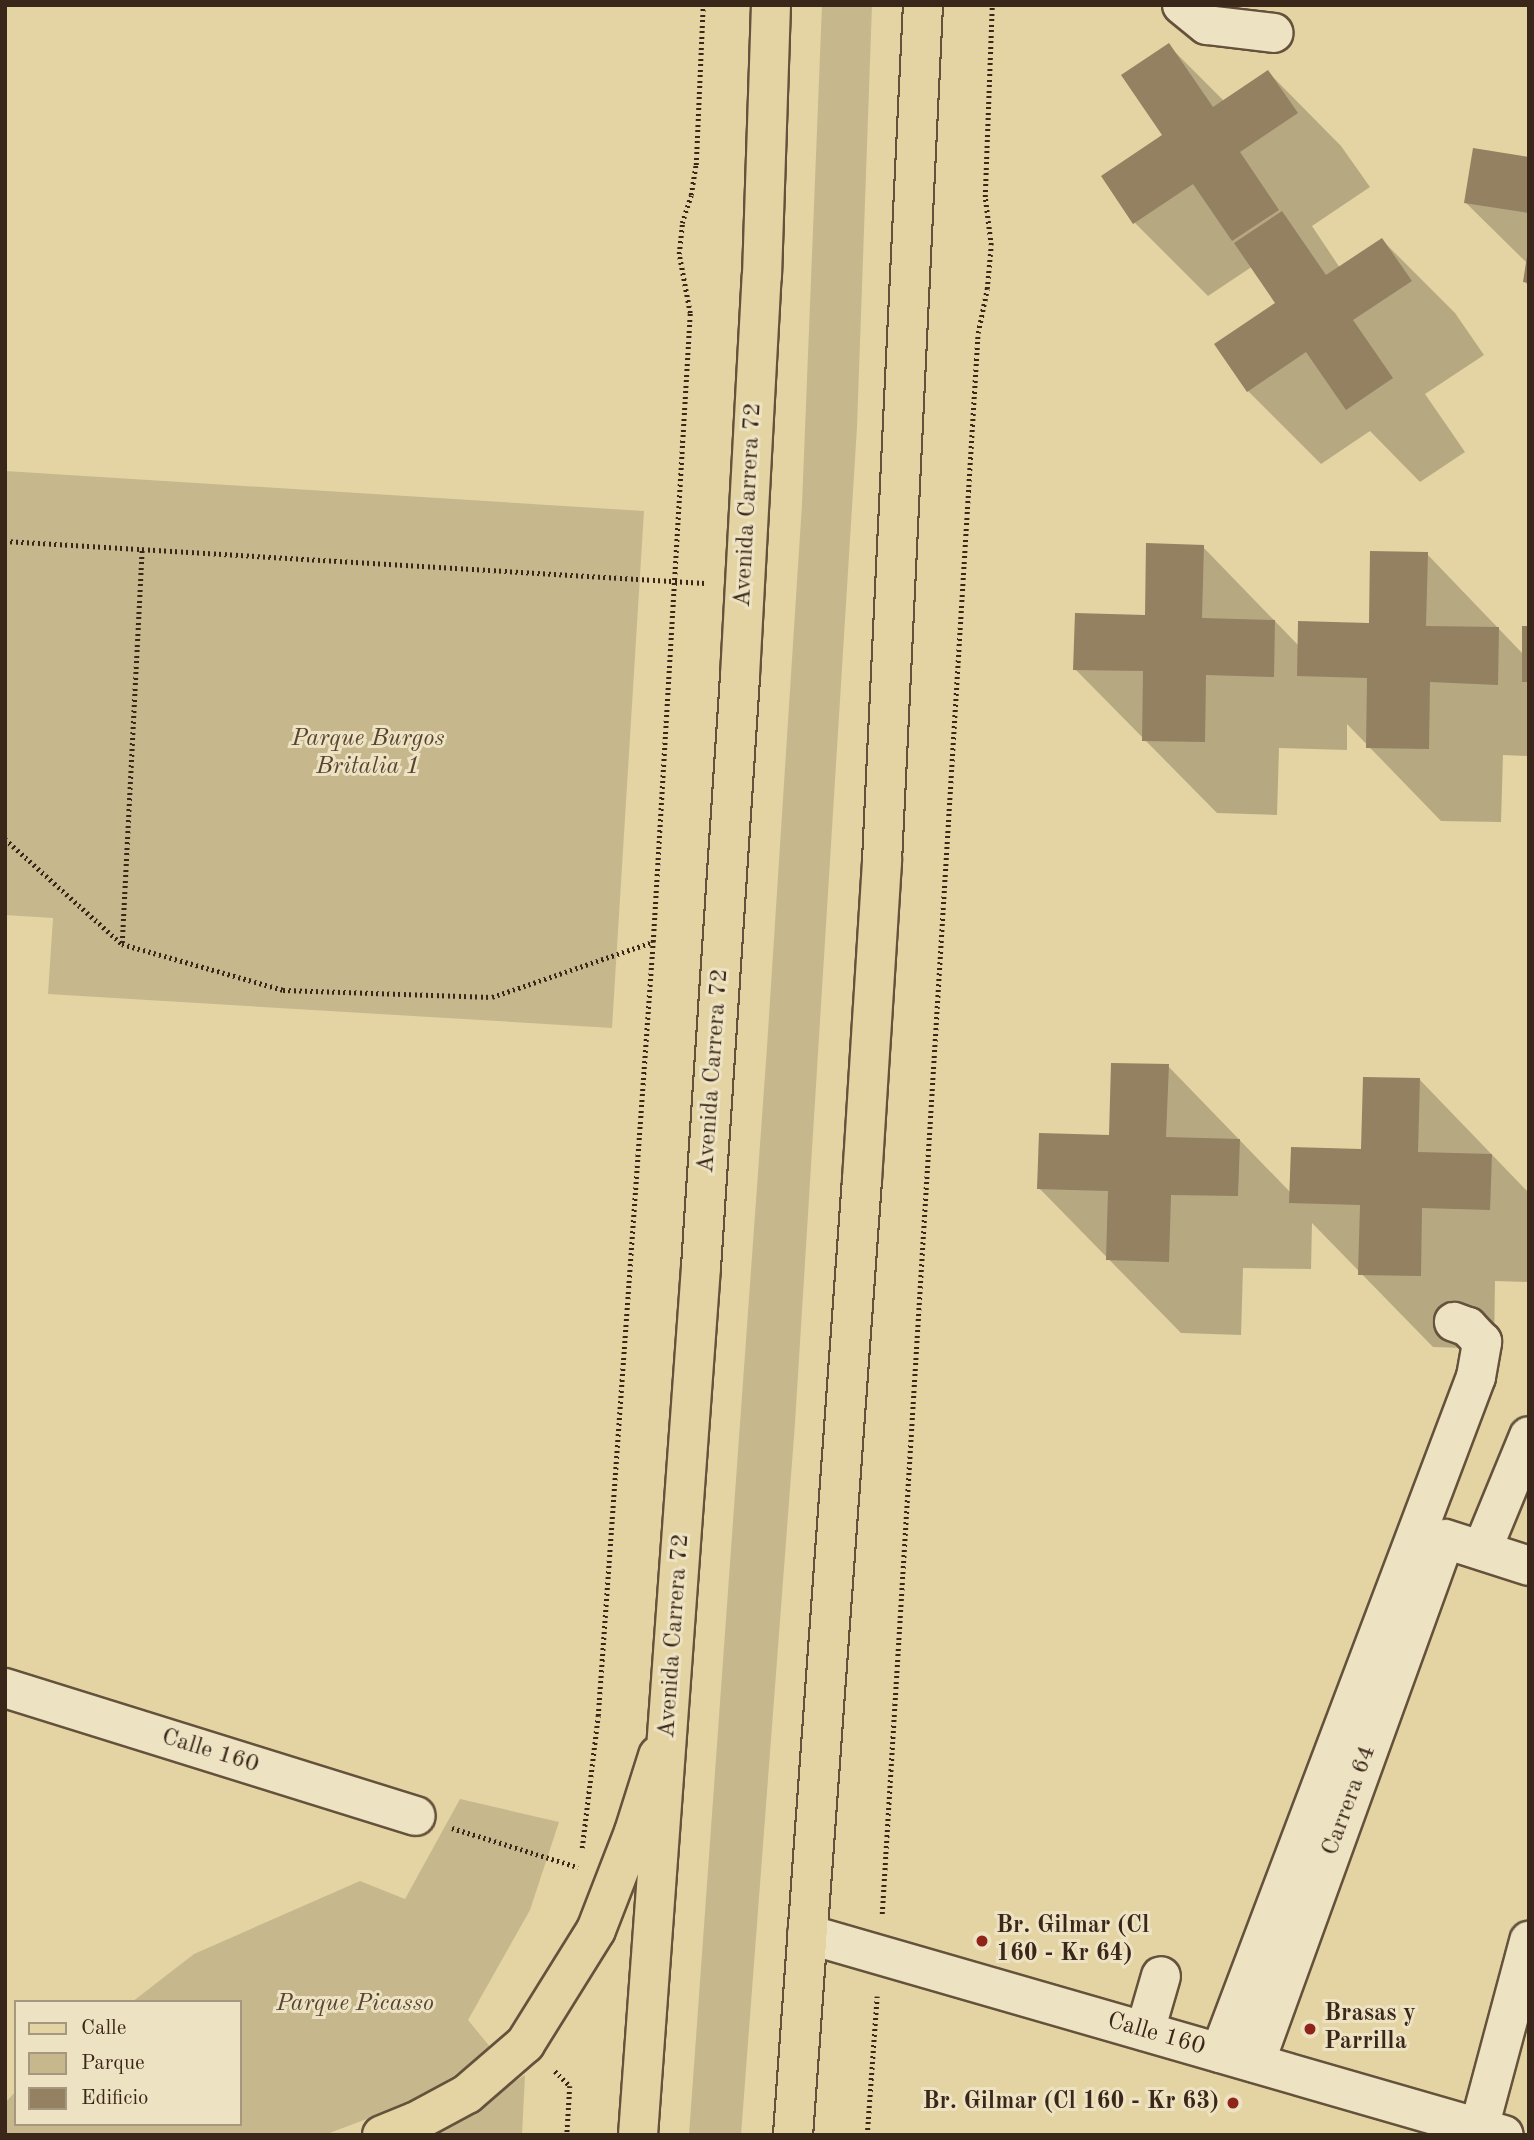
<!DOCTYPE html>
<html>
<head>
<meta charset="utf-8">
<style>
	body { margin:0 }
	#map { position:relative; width:1534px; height:2140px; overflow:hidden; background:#e4d4a3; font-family:"Old Standard TT",serif }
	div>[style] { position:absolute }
	.green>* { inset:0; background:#c7b78c }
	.shadow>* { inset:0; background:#0003 }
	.building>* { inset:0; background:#938161; transform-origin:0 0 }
	.path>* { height:4.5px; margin-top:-2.25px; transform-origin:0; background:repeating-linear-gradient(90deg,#3b271a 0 2px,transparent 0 5.5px) }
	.roads { filter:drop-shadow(2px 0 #65523c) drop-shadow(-2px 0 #65523c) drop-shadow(0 2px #65523c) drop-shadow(0 -2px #65523c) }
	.minor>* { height:38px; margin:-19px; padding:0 19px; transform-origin:19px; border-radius:19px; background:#ede3c3 }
	.major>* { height:38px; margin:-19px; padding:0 19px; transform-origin:19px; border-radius:19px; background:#e4d4a3 }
	.highway>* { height:38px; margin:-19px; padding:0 19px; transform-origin:19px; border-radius:19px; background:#e4d4a3 }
	.dots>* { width:19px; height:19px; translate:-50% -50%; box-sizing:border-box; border:4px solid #ede3c3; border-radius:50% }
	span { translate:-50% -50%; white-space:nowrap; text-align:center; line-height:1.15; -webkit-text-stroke:6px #ede3c3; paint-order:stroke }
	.street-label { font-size:24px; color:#3b271a }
	.park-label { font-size:24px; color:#574431; font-style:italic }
	.poi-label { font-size:24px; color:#3b271a; font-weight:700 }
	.left { translate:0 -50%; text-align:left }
	.right { translate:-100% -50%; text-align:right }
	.frame { position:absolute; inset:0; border:7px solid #3b271a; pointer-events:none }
	.legend { position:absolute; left:14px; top:2000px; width:228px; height:126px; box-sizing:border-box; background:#ede3c3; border:2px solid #a6987f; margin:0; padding:9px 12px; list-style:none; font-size:21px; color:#3b271a }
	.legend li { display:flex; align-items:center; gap:14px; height:35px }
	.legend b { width:35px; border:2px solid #a6987f }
</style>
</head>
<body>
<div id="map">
	<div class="green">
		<div style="clip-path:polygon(822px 5px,872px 5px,857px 427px,795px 1423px,741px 2135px,689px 2135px,767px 1047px,802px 504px)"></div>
		<div style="clip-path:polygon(5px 471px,644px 511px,612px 1028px,48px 994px,53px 918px,5px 915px)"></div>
		<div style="clip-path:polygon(460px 1799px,559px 1822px,530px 1910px,468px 2020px,491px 2048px,452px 2077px,407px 2104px,324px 2135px,5px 2135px,5px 2103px,16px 2091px,16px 2124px,240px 2124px,240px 2002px,132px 2002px,194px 1954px,360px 1881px,405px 1899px)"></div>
		<div style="clip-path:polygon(525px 2075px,522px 2135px,431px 2135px)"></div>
	</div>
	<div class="shadow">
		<div style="clip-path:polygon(1168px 45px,1224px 101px,1268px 72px,1341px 146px,1370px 187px,1312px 226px,1340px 268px,1382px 240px,1455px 313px,1484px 355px,1425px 394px,1465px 452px,1420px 482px,1370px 431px,1321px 464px,1248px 391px,1278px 303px,1253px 266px,1208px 296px,1135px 223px,1103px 177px,1164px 135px)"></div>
		<div style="clip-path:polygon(1529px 158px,1529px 286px,1525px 282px,1528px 264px,1466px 203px)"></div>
		<div style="clip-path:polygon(1203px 547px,1299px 646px,1371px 625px,1427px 554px,1523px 654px,1529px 628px,1529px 756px,1503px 755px,1501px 822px,1441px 821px,1347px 724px,1347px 750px,1279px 748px,1277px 815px,1217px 813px,1075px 669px,1146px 617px)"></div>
		<div style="clip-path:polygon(1168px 1066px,1291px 1193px,1362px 1151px,1420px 1080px,1529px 1193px,1529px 1282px,1495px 1281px,1494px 1349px,1433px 1347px,1312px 1223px,1311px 1269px,1243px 1268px,1241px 1335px,1181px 1333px,1039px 1188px,1110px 1136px)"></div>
	</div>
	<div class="building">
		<div style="clip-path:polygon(1169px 43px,1213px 107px,1268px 70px,1298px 113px,1240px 152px,1279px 210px,1232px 241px,1193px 184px,1133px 224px,1101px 176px,1162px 135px,1121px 75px)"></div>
		<div style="clip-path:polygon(1473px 148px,1529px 157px,1529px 213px,1464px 203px)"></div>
		<div style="clip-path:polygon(1282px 211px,1326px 275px,1382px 238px,1412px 281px,1353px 320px,1393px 378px,1346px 410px,1306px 352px,1247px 392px,1214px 344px,1275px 303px,1234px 243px)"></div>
		<div style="clip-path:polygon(1527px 256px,1529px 256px,1529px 283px,1523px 282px)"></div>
		<div style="clip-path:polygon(1146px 543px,1204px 545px,1202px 618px,1275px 620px,1274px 677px,1206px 675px,1205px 742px,1142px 741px,1143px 671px,1073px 670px,1075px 613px,1145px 615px)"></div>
		<div style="clip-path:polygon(1370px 551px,1428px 552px,1426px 626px,1499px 627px,1498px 685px,1430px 682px,1429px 749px,1366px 748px,1367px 678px,1297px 676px,1298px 621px,1369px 623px)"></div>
		<div style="left:1522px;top:626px;width:7px;height:56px"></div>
		<div style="clip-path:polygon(1111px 1063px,1169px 1064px,1166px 1137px,1240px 1139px,1238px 1196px,1171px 1195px,1169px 1262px,1106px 1260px,1108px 1191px,1037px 1189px,1039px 1133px,1109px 1135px)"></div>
		<div style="clip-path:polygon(1363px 1077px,1420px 1078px,1418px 1152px,1492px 1154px,1490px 1210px,1422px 1208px,1421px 1276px,1358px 1275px,1360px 1205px,1289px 1203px,1291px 1147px,1361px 1149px)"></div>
	</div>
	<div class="path">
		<div style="left:5px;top:541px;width:701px;rotate:3.43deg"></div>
		<div style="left:5px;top:839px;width:157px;rotate:41.9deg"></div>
		<div style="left:122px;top:944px;width:167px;rotate:15.9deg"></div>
		<div style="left:283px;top:990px;width:209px;rotate:1.9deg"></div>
		<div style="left:492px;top:997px;width:170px;rotate:-18.9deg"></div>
		<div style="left:122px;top:943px;width:395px;rotate:-87.1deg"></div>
		<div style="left:452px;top:1828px;width:132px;rotate:17.2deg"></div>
		<div style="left:582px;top:1848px;width:133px;rotate:-83.1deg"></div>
		<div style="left:598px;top:1716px;width:776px;rotate:-85.94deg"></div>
		<div style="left:653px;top:942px;width:630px;rotate:-86.63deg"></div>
		<div style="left:690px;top:313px;width:60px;rotate:-100.6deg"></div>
		<div style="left:679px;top:254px;width:31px;rotate:-84deg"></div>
		<div style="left:682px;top:223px;width:29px;rotate:-72deg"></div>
		<div style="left:691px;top:195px;width:30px;rotate:-81deg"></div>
		<div style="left:696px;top:165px;width:160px;rotate:-87.5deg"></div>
		<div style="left:882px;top:1914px;width:1584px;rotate:-86.53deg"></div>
		<div style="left:978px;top:333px;width:45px;rotate:-78.4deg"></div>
		<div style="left:987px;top:289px;width:44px;rotate:-84.8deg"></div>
		<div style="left:991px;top:245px;width:48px;rotate:-97.1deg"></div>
		<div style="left:985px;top:197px;width:192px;rotate:-87.9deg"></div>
		<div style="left:555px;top:2071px;width:21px;rotate:45deg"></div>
		<div style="left:570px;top:2086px;width:49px;rotate:93.5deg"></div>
		<div style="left:867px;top:2135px;width:139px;rotate:-85.9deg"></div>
	</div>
	<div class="roads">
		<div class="minor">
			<div style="left:1182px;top:5px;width:32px;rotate:39deg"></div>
			<div style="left:1207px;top:25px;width:67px;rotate:6.8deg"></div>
			<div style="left:1482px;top:1550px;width:123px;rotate:-67.6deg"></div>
			<div style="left:5px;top:1688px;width:430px;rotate:17.3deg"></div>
			<div style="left:807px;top:1934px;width:725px;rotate:16.09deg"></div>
			<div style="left:1145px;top:2031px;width:57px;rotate:-73.8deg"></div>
			<div style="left:1220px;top:2053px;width:723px;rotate:-69.26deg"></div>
			<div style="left:1476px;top:1377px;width:36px;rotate:-80deg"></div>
			<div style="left:1482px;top:1342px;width:21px;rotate:-133deg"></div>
			<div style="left:1468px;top:1327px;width:15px;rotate:-160deg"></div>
			<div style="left:1255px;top:2063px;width:557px;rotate:-70.07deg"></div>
			<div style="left:1445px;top:1539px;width:88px;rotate:17.8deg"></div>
			<div style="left:1479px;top:2128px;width:194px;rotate:-75deg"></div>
		</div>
		<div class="major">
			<div style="left:382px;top:2135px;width:35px;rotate:-22deg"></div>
			<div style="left:415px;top:2122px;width:59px;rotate:-28.3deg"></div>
			<div style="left:467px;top:2094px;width:77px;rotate:-40.8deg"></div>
			<div style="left:525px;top:2044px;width:134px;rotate:-58.1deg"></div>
			<div style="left:596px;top:1930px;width:105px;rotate:-68.8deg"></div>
			<div style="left:634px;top:1832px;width:80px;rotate:-72.5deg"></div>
		</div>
		<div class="highway">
			<div style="left:638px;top:2135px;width:870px;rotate:-85.85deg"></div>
			<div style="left:701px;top:1267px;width:592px;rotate:-86.22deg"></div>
			<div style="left:740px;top:676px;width:401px;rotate:-86.9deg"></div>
			<div style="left:762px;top:276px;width:271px;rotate:-88.1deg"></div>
			<div style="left:793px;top:2135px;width:957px;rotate:-85.87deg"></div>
			<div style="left:862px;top:1180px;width:320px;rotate:-86.4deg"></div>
			<div style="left:882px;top:861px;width:857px;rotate:-87.26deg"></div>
		</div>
	</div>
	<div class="dots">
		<div style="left:982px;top:1941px;background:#8f2418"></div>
		<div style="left:1310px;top:2029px;background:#8f2418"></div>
		<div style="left:1233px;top:2103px;background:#8f2418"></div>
	</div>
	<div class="street-label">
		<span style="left:749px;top:505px;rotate:-87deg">Avenida Carrera 72</span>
		<span style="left:714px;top:1071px;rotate:-86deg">Avenida Carrera 72</span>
		<span style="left:675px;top:1636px;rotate:-86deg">Avenida Carrera 72</span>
		<span style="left:210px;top:1752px;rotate:17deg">Calle 160</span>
		<span style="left:1350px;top:1801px;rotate:-70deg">Carrera 64</span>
		<span style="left:1156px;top:2035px;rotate:16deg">Calle 160</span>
	</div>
	<div class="park-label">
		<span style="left:368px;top:754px">Parque Burgos<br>Britalia 1</span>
		<span style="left:355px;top:2005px">Parque Picasso</span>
	</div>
	<div class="poi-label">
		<span class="left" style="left:996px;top:1941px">Br. Gilmar (Cl<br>160 - Kr 64)</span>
		<span class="left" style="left:1324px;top:2029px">Brasas y<br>Parrilla</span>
		<span class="right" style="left:1219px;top:2103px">Br. Gilmar (Cl 160 - Kr 63)</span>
	</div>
	<div class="frame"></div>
	<ul class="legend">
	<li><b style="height:9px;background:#e4d4a3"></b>Calle</li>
	<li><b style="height:19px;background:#c7b78c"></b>Parque</li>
	<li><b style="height:19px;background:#938161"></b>Edificio</li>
	</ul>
</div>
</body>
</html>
